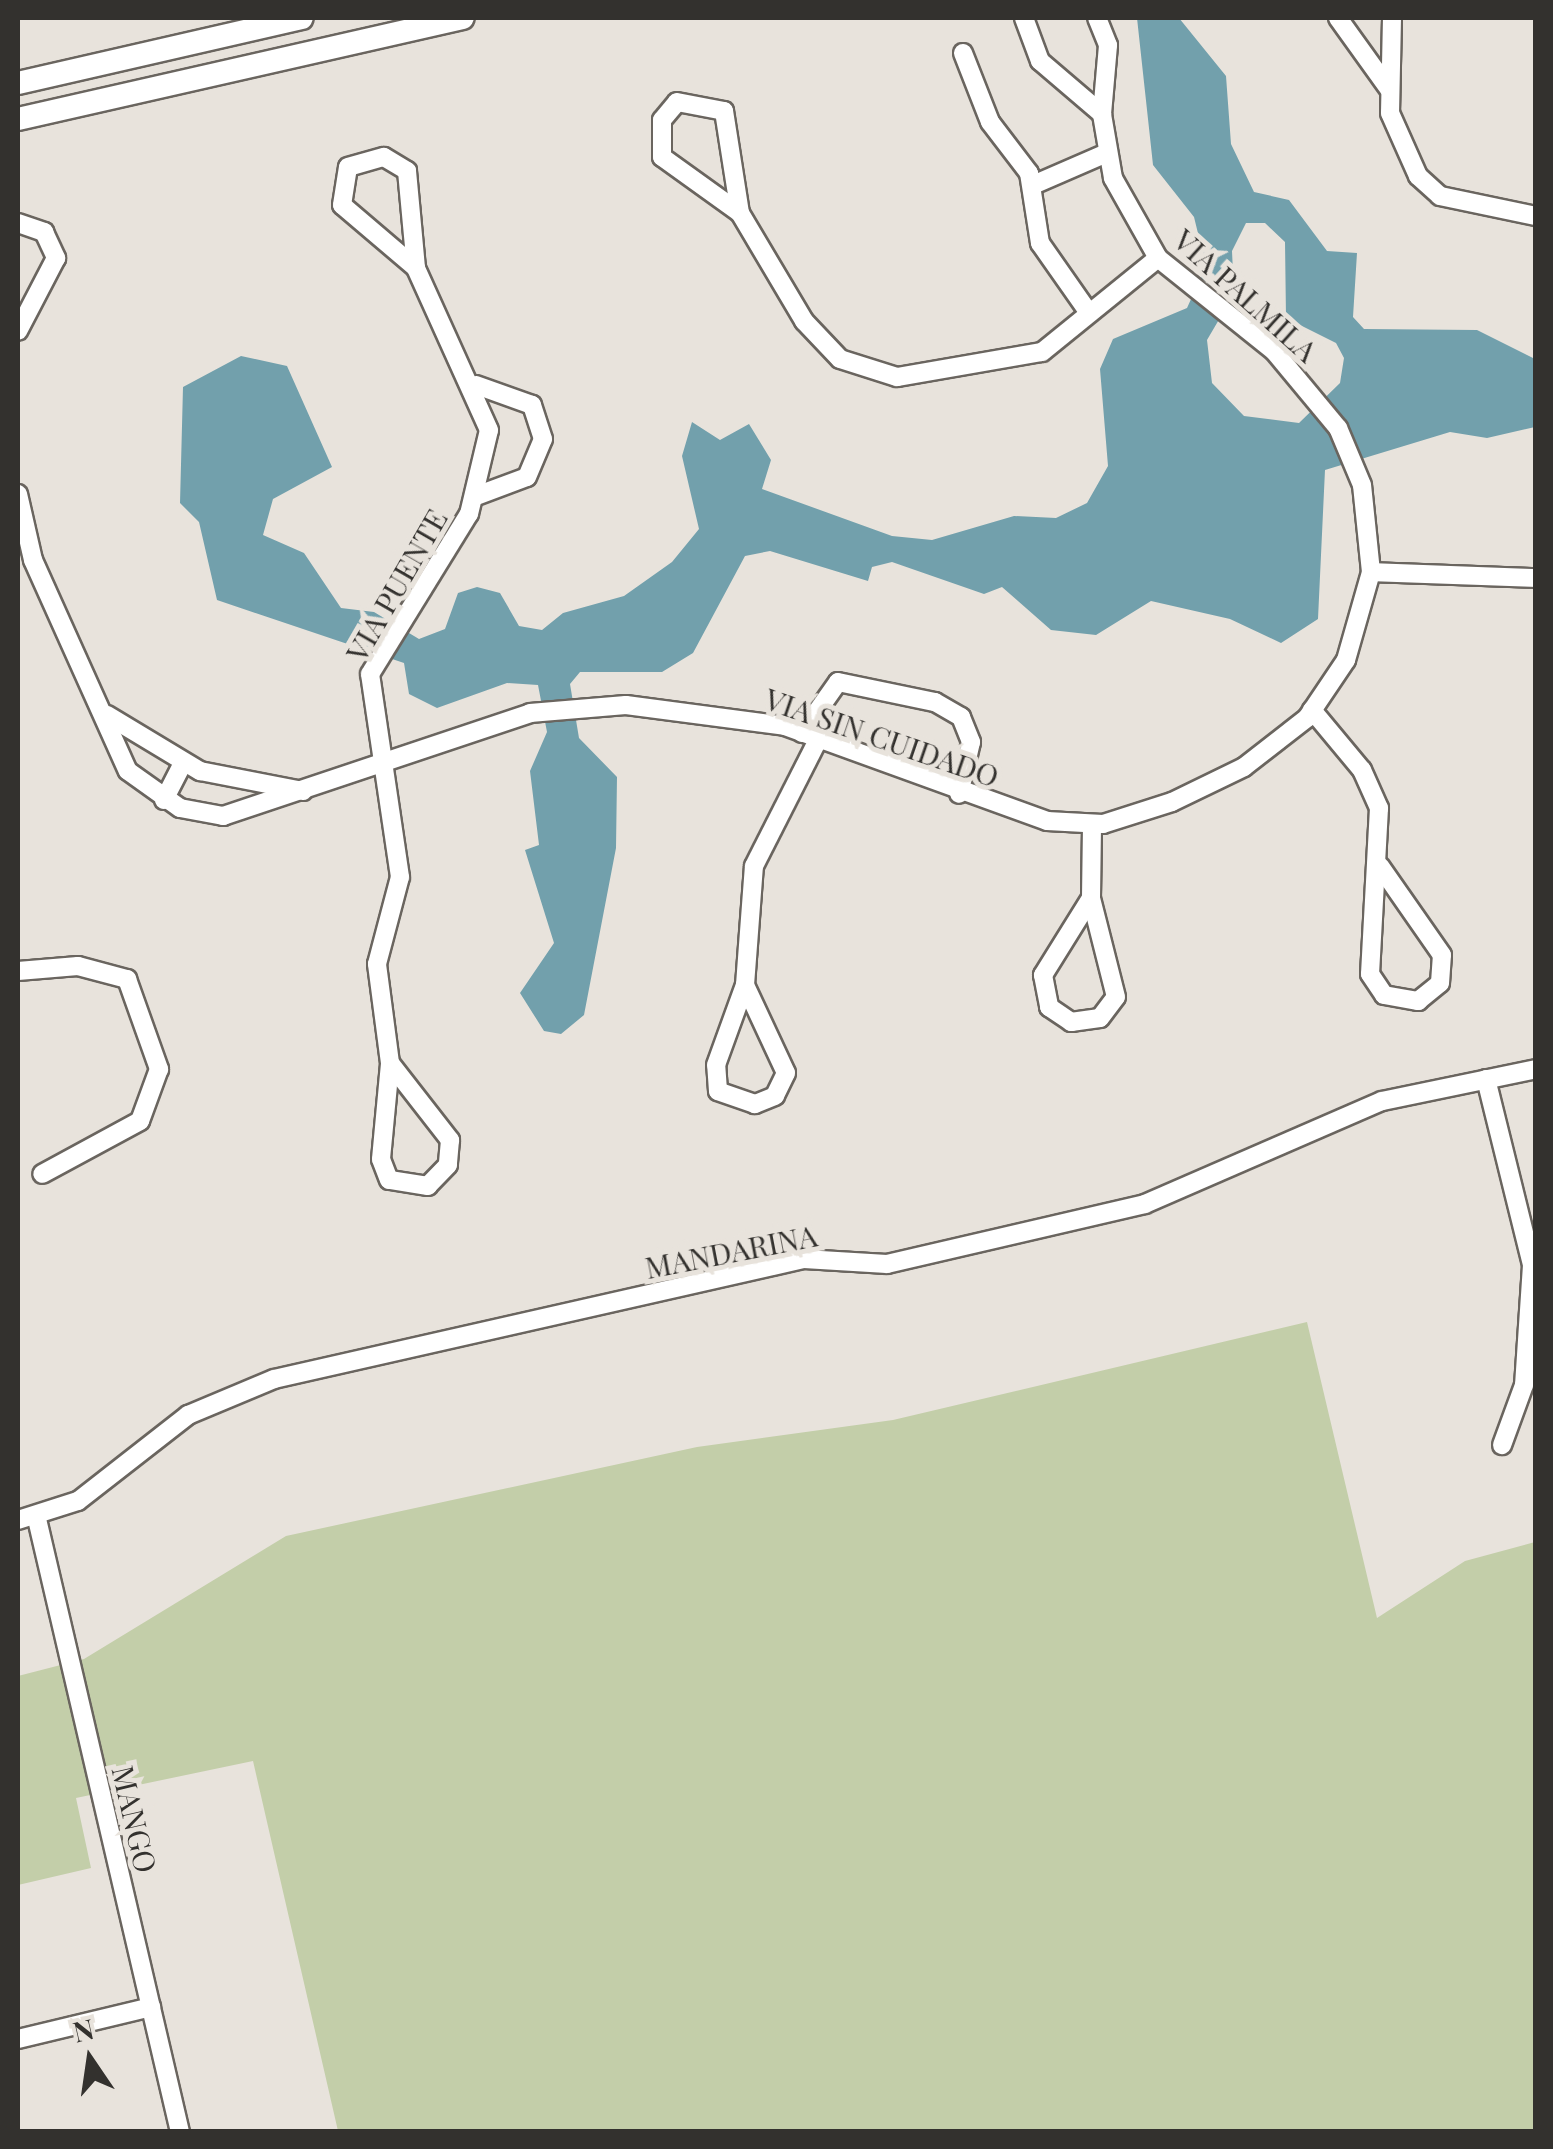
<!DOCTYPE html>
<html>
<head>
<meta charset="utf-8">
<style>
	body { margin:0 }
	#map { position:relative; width:1553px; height:2149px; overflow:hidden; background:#e8e3dc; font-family:"Playfair Display",serif }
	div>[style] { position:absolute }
	.green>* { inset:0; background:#c3cea9 }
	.water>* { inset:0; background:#72a0ac }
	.roads { filter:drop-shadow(2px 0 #6a655f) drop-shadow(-2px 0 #6a655f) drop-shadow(0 2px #6a655f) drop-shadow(0 -2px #6a655f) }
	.minor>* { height:18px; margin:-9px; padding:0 9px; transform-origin:9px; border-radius:9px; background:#fff }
	.secondary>* { height:22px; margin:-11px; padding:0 11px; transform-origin:11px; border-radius:11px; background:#fff }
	span { translate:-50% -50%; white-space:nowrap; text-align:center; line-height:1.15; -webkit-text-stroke:10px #e8e3dc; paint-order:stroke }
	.street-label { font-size:30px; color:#33312e }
	.frame { position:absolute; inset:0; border:20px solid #33312e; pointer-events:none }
	.north { position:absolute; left:40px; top:2009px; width:100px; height:100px; -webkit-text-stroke:8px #e8e3dc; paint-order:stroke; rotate:347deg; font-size:28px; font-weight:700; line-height:40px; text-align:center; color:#33312e }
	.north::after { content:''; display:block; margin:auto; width:35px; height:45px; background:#33312e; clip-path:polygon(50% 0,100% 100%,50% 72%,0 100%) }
</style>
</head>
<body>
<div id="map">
	<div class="green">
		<div style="clip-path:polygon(1307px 1322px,1377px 1618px,1465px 1561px,1535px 1542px,1535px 2131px,338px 2131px,253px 1761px,76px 1798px,91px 1868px,18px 1885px,18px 1676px,84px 1659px,286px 1536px,697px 1447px,893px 1420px)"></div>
	</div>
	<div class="water">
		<div style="clip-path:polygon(evenodd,1137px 18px,1179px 18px,1226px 76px,1231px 144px,1254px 192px,1289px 200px,1327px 251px,1357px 253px,1353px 317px,1364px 329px,1477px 330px,1535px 359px,1535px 427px,1487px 438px,1450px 432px,1325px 470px,1318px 619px,1281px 643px,1230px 619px,1151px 601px,1096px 635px,1051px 630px,1002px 587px,984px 594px,892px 562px,872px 567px,868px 581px,770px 551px,745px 556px,693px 653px,662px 672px,580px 672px,570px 684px,579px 738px,617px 777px,616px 848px,584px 1015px,561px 1034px,544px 1031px,520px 993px,554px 943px,525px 850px,539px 845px,530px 771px,547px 732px,538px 685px,507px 683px,437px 708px,409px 694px,404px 663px,217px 600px,199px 522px,180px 503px,183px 387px,241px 356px,287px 366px,332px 467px,273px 499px,263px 535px,304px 553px,341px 608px,374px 612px,419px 639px,445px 629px,458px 593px,477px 587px,500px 593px,519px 626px,542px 630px,563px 613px,624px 596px,672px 562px,699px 529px,682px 456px,692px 422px,720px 440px,749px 424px,771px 460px,762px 489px,892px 536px,932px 540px,1014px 516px,1056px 518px,1087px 503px,1108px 466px,1100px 369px,1113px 339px,1187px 308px,1206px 266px,1194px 217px,1153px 165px,1137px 18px,1246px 223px,1265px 223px,1285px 242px,1286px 318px,1336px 343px,1344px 358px,1340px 383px,1299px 423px,1244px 416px,1212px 383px,1207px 340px,1234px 294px,1232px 251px,1246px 223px)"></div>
	</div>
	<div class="roads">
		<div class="minor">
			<div style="left:1024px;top:18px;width:46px;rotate:69.6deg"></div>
			<div style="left:1040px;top:61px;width:82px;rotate:40.5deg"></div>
			<div style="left:1338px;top:18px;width:87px;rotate:54.3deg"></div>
			<div style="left:1392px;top:18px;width:95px;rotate:91.2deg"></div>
			<div style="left:1390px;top:113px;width:69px;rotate:66deg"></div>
			<div style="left:1418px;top:176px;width:30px;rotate:42deg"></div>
			<div style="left:1440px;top:196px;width:98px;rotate:11.8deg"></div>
			<div style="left:963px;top:53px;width:74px;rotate:68.6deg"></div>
			<div style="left:990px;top:122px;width:64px;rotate:52.6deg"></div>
			<div style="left:1029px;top:173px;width:71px;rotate:81.1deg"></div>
			<div style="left:1040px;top:243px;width:85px;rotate:55deg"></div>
			<div style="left:1033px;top:185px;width:81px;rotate:-23.4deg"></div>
			<div style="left:740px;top:213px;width:96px;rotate:-144.3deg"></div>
			<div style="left:662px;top:157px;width:37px;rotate:-90deg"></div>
			<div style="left:662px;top:120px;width:23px;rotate:-50deg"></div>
			<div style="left:677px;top:102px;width:48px;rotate:10.8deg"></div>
			<div style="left:724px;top:111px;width:103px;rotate:81.1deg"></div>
			<div style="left:740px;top:213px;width:126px;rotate:59.3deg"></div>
			<div style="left:804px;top:321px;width:52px;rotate:46.5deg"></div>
			<div style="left:840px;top:359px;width:60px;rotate:17.5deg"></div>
			<div style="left:897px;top:377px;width:147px;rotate:-9.8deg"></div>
			<div style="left:1042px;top:352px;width:149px;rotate:-39deg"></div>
			<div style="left:18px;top:223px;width:28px;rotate:19deg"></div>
			<div style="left:44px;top:232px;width:29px;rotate:65deg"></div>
			<div style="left:56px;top:258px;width:82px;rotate:117.5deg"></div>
			<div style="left:18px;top:494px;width:68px;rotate:77.2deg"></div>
			<div style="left:33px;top:560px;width:231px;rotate:65.8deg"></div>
			<div style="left:128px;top:771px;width:64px;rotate:35.4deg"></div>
			<div style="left:180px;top:808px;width:44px;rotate:10.5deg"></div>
			<div style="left:223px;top:816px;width:324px;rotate:-18.5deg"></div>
			<div style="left:530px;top:713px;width:96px;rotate:-4.8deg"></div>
			<div style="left:626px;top:705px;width:160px;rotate:7.5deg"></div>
			<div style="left:785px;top:726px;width:279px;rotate:19.9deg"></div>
			<div style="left:1047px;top:821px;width:56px;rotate:3.1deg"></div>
			<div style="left:1103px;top:824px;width:72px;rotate:-17.7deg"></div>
			<div style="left:1172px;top:802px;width:80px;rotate:-25.9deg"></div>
			<div style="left:1244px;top:767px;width:80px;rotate:-37.9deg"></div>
			<div style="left:1307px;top:718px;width:70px;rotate:-56.1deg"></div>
			<div style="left:1346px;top:660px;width:91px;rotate:-74.1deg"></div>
			<div style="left:1371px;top:572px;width:87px;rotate:-95.9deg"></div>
			<div style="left:1362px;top:485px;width:62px;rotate:-112.8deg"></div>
			<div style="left:1338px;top:428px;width:100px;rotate:-129.7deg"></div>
			<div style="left:1274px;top:351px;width:149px;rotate:-141.3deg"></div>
			<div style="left:1158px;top:258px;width:92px;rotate:-119.4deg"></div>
			<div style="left:1113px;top:178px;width:65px;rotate:-99.8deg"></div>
			<div style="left:1102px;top:114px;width:69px;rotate:-85deg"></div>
			<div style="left:1108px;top:45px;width:29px;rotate:-112deg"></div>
			<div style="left:476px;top:496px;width:54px;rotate:-20.4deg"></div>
			<div style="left:527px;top:477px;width:41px;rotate:-67.2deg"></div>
			<div style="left:543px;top:439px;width:36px;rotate:-108deg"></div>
			<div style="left:532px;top:405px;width:59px;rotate:-160.3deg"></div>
			<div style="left:1371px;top:572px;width:165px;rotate:2.1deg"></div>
			<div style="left:1312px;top:710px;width:78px;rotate:50.2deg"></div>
			<div style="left:1362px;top:770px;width:42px;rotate:65.9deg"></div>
			<div style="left:1379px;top:808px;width:166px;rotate:93.1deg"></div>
			<div style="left:1370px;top:974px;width:25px;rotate:56deg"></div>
			<div style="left:1384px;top:995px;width:35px;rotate:10deg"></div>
			<div style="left:1418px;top:1001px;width:28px;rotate:-39deg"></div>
			<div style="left:1440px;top:983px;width:28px;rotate:-86deg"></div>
			<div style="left:1442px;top:955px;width:108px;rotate:-124.9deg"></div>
			<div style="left:107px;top:715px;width:109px;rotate:31.1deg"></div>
			<div style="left:200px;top:771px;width:105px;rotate:11deg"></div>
			<div style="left:802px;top:733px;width:62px;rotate:-54.8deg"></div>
			<div style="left:838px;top:682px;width:99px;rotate:11.7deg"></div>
			<div style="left:935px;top:702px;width:30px;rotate:30deg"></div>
			<div style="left:961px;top:717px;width:27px;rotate:68deg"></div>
			<div style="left:971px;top:742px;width:53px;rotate:103deg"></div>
			<div style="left:164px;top:800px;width:42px;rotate:-62.8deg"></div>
			<div style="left:1091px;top:898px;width:91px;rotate:121.9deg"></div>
			<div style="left:1043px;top:975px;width:33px;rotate:79deg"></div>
			<div style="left:1049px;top:1007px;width:27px;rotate:34deg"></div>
			<div style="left:1071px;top:1022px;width:29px;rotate:-8deg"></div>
			<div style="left:1100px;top:1018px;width:26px;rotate:-53deg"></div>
			<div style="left:1116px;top:997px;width:102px;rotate:-104.2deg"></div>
			<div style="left:1091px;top:898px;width:73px;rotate:-89.2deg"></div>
			<div style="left:18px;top:971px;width:60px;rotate:-4.8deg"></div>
			<div style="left:78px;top:966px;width:51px;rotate:14.9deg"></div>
			<div style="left:127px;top:979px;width:96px;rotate:70.4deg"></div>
			<div style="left:159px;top:1069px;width:55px;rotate:110.1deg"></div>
			<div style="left:140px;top:1121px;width:111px;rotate:151.6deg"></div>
			<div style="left:745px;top:985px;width:97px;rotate:65deg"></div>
			<div style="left:786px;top:1073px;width:25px;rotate:116deg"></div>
			<div style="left:775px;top:1096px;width:22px;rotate:158deg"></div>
			<div style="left:755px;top:1104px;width:39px;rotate:-161deg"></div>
			<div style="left:718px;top:1091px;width:26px;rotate:-94deg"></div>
			<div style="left:716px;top:1065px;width:85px;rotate:-70.1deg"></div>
			<div style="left:745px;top:985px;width:119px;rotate:-85.7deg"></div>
			<div style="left:754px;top:866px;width:141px;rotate:-63.1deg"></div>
			<div style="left:390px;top:1063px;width:98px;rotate:52.1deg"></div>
			<div style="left:450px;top:1140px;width:25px;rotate:95deg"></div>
			<div style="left:448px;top:1165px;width:29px;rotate:134deg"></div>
			<div style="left:428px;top:1186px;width:39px;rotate:-171deg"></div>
			<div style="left:389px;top:1180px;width:22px;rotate:-111deg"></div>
			<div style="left:381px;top:1159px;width:96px;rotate:-84.6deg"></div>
			<div style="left:390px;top:1063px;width:100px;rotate:-97.5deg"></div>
			<div style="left:377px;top:964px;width:90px;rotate:-75.2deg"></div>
			<div style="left:400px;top:877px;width:205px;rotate:-98.4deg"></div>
			<div style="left:370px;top:674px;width:188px;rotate:-58.3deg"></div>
			<div style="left:469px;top:514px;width:86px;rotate:-76.6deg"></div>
			<div style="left:489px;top:430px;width:178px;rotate:-114.3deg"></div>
			<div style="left:416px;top:268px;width:97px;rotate:-139.6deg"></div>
			<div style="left:342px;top:205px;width:38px;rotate:-81deg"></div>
			<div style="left:348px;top:167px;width:37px;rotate:-16deg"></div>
			<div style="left:384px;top:157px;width:27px;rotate:31deg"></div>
			<div style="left:407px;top:171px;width:97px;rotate:84.7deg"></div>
			<div style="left:1486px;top:1079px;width:192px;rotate:76.1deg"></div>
			<div style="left:1532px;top:1265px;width:120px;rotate:93.8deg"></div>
			<div style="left:1524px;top:1385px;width:64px;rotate:110.1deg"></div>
			<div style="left:37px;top:1519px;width:629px;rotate:76.87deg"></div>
			<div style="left:18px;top:1520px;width:63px;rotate:-17.6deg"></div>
			<div style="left:78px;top:1501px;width:140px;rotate:-38deg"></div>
			<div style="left:188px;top:1415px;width:93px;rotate:-22.7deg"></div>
			<div style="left:274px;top:1379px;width:543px;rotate:-12.76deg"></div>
			<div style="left:804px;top:1259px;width:83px;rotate:3.4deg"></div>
			<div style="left:887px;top:1264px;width:265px;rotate:-13.1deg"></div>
			<div style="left:1145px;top:1204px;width:258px;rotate:-23.5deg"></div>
			<div style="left:1382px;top:1101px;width:157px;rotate:-11.7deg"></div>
			<div style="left:18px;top:2039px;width:137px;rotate:-13.5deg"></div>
		</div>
		<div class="secondary">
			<div style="left:18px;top:83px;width:291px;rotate:-12.9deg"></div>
			<div style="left:18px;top:119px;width:456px;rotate:-12.8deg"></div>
		</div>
	</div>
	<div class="street-label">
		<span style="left:1246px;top:295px;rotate:42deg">VIA PALMILA</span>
		<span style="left:396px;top:585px;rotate:-60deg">VIA PUENTE</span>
		<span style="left:882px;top:737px;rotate:19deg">VIA SIN CUIDADO</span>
		<span style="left:731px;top:1251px;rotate:-11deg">MANDARINA</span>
		<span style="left:135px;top:1819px;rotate:77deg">MANGO</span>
	</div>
	<div class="frame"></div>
	<div class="north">N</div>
</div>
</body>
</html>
